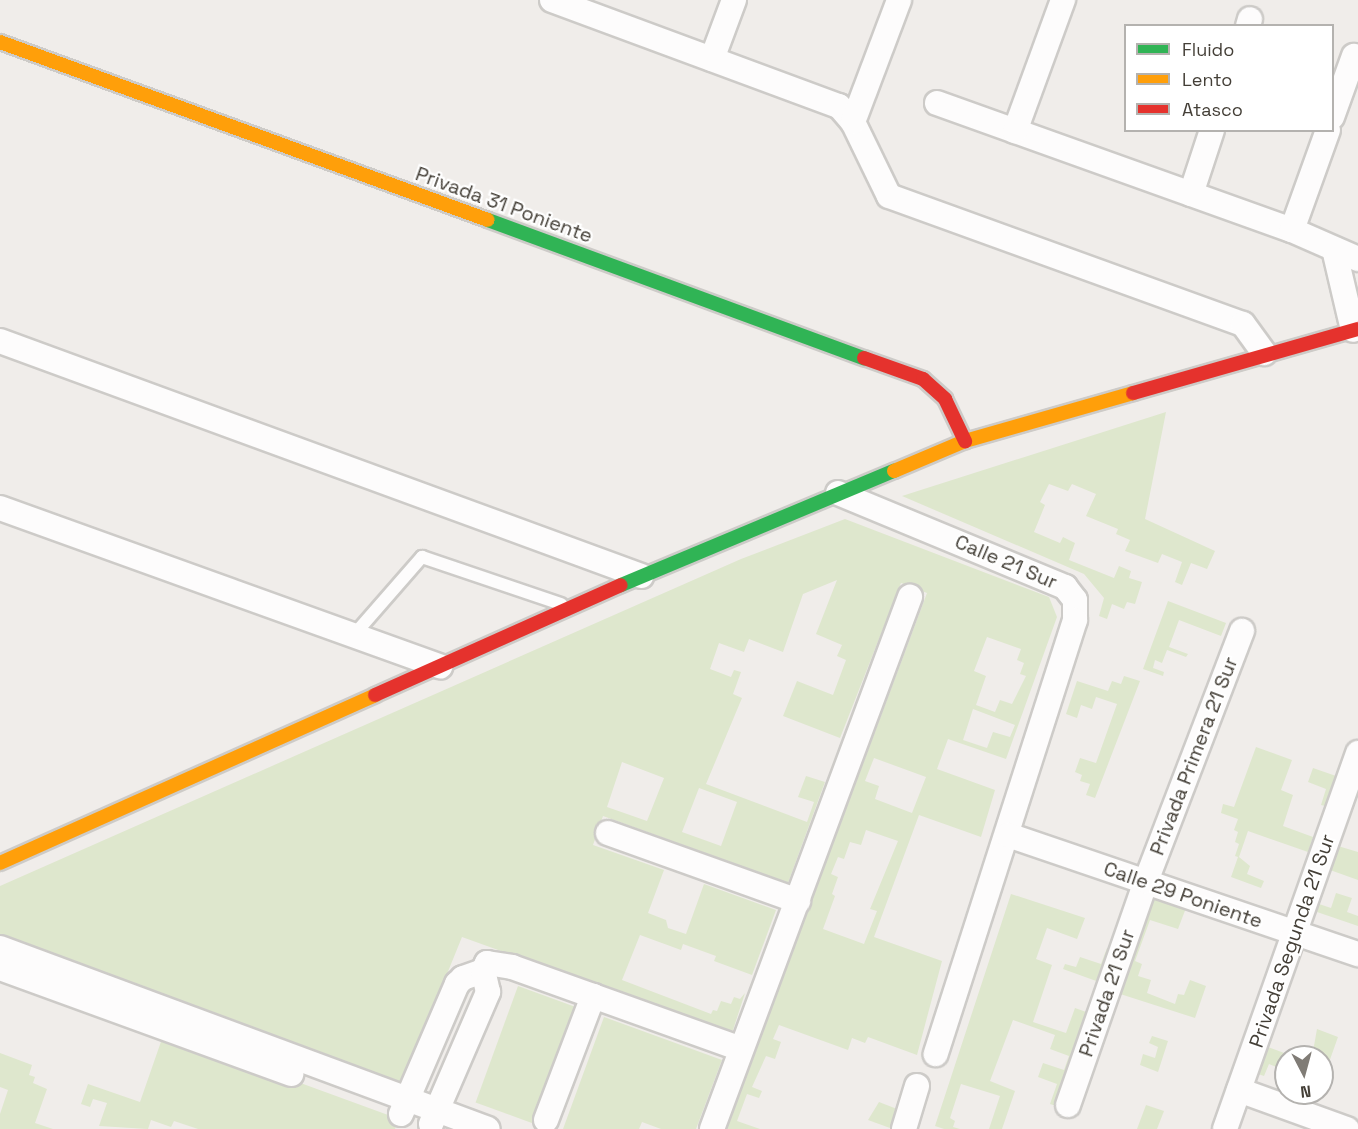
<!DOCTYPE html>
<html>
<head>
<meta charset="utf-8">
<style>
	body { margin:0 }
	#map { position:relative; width:1358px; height:1129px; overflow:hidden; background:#f0edea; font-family:"Space Grotesk",sans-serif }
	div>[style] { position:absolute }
	.green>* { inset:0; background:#dee7cd; transform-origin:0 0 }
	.roads { filter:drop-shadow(2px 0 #cdcbc8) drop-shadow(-2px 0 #cdcbc8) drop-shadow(0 2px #cdcbc8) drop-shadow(0 -2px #cdcbc8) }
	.lane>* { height:12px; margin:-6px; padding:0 6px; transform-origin:6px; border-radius:6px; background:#fdfcfc }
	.street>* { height:24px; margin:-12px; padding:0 12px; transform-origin:12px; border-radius:12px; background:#fdfcfc }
	.fast>* { height:14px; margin:-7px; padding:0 7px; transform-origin:7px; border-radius:7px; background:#30b455 }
	.slow>* { height:14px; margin:-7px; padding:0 7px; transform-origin:7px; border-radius:7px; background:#ff9f0a }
	.jam>* { height:14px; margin:-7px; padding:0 7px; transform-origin:7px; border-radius:7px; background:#e5322d }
	span { translate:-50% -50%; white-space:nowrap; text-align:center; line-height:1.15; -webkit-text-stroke:4.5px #fff; paint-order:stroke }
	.street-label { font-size:20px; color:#443f37 }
	.legend { position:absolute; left:1124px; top:24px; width:210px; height:108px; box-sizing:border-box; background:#fff; border:2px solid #b4b2af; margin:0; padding:8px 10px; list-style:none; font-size:18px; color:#443f37 }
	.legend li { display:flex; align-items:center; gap:12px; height:30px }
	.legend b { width:30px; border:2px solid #b4b2af }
	.north { position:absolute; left:1274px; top:1045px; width:60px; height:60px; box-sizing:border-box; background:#fff; border:2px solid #b4b2af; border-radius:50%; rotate:174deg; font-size:16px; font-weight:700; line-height:24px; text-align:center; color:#443f37 }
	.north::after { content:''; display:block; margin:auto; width:21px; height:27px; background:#807c76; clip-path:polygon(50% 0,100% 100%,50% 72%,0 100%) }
</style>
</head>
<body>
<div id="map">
	<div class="green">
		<div style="clip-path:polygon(1166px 412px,1145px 519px,1215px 551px,1207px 569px,1191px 563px,1182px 585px,1175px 582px,1182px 562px,1162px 554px,1158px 563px,1125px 551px,1130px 540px,1116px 534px,1118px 529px,1086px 516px,1096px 494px,1072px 484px,1068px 491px,1049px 484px,1040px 502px,1045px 505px,1034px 532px,1060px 543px,1063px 537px,1075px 543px,1069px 560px,1114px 578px,1119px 566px,1131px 571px,1129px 578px,1142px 582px,1135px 604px,1127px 602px,1124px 609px,1112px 604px,1107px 619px,1099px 616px,1104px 598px,1084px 574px,902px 496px)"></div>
		<div style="clip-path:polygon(evenodd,845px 519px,1049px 597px,1057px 617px,1006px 759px,948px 739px,937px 769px,995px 790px,981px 837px,919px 815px,874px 937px,942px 961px,917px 1055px,868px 1037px,865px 1043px,852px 1038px,848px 1050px,779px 1025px,773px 1039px,781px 1042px,775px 1059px,766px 1056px,752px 1087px,762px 1091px,759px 1098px,747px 1094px,737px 1121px,760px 1129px,726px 1129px,927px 593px,901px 583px,840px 738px,783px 716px,797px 681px,833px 695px,846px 660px,837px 656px,842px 645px,816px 634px,837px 580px,803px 594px,783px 652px,749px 639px,744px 652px,719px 643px,710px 669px,731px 677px,734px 670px,741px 672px,733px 694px,742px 698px,706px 784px,807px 822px,814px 802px,798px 797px,806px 776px,825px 782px,788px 883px,603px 816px,593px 845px,664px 870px,648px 913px,666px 920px,668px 928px,686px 934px,704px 884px,776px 910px,752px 975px,714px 961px,716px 956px,683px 944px,681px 950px,640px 935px,622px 980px,711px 1014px,713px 1010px,717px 1011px,721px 1001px,731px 1004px,734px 997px,740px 999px,745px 993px,733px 1030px,729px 1033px,462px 937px,402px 1085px,0 942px,0 886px,741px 559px,845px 519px,987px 637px,1021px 649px,1017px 660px,1024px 663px,1020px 674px,1026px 676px,1012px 704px,1000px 700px,995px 712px,976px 705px,986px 676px,974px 671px,987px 637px,845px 519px,973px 709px,1015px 725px,1010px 737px,993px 732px,987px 748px,963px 740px,973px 709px,845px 519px,874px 758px,926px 777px,912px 813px,875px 799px,879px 786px,865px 781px,874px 758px,845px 519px,622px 762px,664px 778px,647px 821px,607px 807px,622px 762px,845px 519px,699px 788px,737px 802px,721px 846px,682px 832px,699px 788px,845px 519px,866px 830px,898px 841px,870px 909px,877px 911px,864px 944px,823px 929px,835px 896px,832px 894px,838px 877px,831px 874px,838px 857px,844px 859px,850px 842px,861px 845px,866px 830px)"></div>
		<div style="clip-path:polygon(1168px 601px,1226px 623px,1221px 636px,1179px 620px,1169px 647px,1188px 654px,1186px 657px,1167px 650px,1162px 663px,1155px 660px,1153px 668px,1164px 672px,1163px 676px,1143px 669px)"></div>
		<div style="clip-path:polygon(1124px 676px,1140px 681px,1095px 798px,1086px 795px,1090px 784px,1080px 781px,1082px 775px,1075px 772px,1080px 758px,1096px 763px,1117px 704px,1096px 697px,1092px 709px,1081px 705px,1077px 718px,1066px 714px,1077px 681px,1108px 691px,1112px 681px,1121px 684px)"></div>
		<div style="clip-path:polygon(1256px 747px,1292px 760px,1281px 790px,1293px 795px,1283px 826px,1313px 837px,1308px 852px,1248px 831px,1239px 857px,1250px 866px,1247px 874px,1264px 881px,1261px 888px,1231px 877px,1238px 857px,1235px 856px,1239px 844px,1235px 842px,1238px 832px,1234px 830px,1238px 819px,1221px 813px,1223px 804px,1234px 807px)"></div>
		<div style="clip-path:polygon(1313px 768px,1336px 776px,1325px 806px,1321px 805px,1326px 789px,1308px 782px)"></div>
		<div style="clip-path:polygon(1338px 846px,1358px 852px,1358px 880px,1330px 870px)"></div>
		<div style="clip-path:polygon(1336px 893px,1352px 898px,1347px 912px,1358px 916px,1358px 926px,1317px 912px,1319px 904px,1331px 908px)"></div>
		<div style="clip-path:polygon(1011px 894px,1085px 918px,1077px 939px,1047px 928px,1036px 959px,1052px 965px,1033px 1022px,1066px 1033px,1075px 1008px,1089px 1013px,1056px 1106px,1050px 1104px,1057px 1084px,1038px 1077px,1043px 1063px,1064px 1070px,1069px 1056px,1050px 1049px,1055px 1035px,1013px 1020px,990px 1081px,1015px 1091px,1002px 1129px,989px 1129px,1000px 1096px,961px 1084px,950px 1118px,955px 1121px,953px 1127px,960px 1129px,944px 1129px,935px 1126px)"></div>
		<div style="clip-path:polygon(1149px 896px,1186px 908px,1178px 929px,1150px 920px,1135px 961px,1142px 964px,1138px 976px,1151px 980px,1147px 993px,1175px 1004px,1178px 994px,1184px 995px,1190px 980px,1206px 986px,1195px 1018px,1114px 992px)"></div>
		<div style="clip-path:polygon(1107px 948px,1111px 950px,1099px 982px,1063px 969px,1065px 964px,1076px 967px,1080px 957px,1101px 964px)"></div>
		<div style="left:518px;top:986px;width:62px;height:124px;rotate:20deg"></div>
		<div style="clip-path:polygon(604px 1017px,722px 1060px,696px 1129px,661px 1129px,642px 1122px,639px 1129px,563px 1129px)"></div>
		<div style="clip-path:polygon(1317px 1029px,1338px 1037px,1322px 1082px,1322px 1057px,1312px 1057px)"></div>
		<div style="clip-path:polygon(164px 1033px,399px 1119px,395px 1129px,198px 1129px,174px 1121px,171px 1127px,151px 1120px,148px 1129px,99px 1126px,107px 1103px,93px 1099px,90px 1107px,81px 1104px,88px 1084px,140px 1102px)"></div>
		<div style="clip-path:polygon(1152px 1036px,1168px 1041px,1158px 1072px,1140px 1065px,1143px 1054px,1155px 1058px,1158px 1047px,1149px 1043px)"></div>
		<div style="clip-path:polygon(1265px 1046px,1287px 1054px,1282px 1069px,1269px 1064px,1264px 1076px,1255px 1073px)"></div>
		<div style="clip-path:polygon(0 1053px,32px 1065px,29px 1075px,35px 1077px,33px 1083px,47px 1089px,35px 1123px,53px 1129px,0 1129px,0 1114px,8px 1090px,0 1087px)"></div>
		<div style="clip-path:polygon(879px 1102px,897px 1109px,890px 1128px,868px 1120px)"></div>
		<div style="clip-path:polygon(1146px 1105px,1164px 1111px,1157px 1129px,1137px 1129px)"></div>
	</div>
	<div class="roads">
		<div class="lane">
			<div style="left:353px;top:636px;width:105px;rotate:-48.9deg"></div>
			<div style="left:422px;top:557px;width:147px;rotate:18.7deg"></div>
		</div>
		<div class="street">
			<div style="left:552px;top:0;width:306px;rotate:20.3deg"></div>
			<div style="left:839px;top:106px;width:21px;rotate:49deg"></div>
			<div style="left:853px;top:122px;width:82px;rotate:64.1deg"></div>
			<div style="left:889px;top:196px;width:376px;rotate:19.9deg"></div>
			<div style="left:1243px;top:324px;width:36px;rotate:54deg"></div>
			<div style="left:1248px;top:26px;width:7px;rotate:-74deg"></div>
			<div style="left:712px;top:59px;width:63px;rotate:-69.6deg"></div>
			<div style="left:937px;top:103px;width:377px;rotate:19.7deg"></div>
			<div style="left:1292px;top:230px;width:72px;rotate:23.7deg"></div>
			<div style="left:1332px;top:117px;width:65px;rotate:-70.2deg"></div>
			<div style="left:853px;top:122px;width:130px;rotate:-69.3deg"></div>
			<div style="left:1015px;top:131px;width:140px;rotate:-69.9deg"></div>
			<div style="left:1191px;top:194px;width:67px;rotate:-71.8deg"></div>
			<div style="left:1292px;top:230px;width:106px;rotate:-70.2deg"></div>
			<div style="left:1334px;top:249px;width:83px;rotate:76.8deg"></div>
			<div style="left:0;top:341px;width:683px;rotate:20.13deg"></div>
			<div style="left:838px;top:493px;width:246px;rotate:22.5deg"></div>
			<div style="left:1065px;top:587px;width:16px;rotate:52deg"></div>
			<div style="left:1075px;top:600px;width:20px;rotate:90deg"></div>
			<div style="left:1075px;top:620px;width:456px;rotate:107.8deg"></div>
			<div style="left:0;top:508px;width:468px;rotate:19.8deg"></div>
			<div style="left:608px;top:833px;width:202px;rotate:19.7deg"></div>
			<div style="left:1008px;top:835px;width:370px;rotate:18.8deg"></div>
			<div style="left:0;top:948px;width:520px;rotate:20.35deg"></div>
			<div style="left:0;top:968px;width:310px;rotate:20deg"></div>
			<div style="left:1239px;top:1090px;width:115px;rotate:19.9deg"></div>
			<div style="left:1068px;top:1105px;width:237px;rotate:-70.8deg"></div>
			<div style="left:1146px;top:881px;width:268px;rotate:-69deg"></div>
			<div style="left:401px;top:1114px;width:142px;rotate:-66.7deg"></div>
			<div style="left:457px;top:984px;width:8px;rotate:-45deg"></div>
			<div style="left:463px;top:978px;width:21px;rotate:-19deg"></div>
			<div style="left:546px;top:1120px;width:133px;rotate:-69.2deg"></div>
			<div style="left:431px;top:1124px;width:144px;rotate:-66.6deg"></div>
			<div style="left:488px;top:992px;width:22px;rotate:-103deg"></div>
			<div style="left:483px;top:971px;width:9px;rotate:-63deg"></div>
			<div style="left:487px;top:963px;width:25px;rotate:9deg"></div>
			<div style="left:512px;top:967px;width:243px;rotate:19.7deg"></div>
			<div style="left:712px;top:1129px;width:568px;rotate:-69.59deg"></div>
			<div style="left:904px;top:1129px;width:45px;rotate:-73.2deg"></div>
			<div style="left:1225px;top:1129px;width:399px;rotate:-70.5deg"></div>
		</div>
		<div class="fast">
			<div style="left:488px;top:220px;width:401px;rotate:20.2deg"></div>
			<div style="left:621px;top:585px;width:296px;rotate:-22.7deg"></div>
		</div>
		<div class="slow">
			<div style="left:0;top:42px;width:519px;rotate:20.04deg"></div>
			<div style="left:894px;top:471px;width:77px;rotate:-22.9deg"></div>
			<div style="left:965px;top:441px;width:175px;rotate:-15.9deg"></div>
			<div style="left:0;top:863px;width:411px;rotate:-24.1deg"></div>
		</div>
		<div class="jam">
			<div style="left:864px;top:358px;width:63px;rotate:19.6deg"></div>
			<div style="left:923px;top:379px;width:30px;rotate:42deg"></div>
			<div style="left:945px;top:399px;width:47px;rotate:64.5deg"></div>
			<div style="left:1133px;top:393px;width:234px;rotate:-15.9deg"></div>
			<div style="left:375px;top:695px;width:269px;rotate:-24.1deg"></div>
		</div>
	</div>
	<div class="street-label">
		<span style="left:504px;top:205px;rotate:20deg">Privada 31 Poniente</span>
		<span style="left:1006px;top:562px;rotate:23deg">Calle 21 Sur</span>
		<span style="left:1194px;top:756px;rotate:-69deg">Privada Primera 21 Sur</span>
		<span style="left:1183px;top:895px;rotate:19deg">Calle 29 Poniente</span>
		<span style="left:1292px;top:941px;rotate:-71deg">Privada Segunda 21 Sur</span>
		<span style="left:1107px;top:993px;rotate:-71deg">Privada 21 Sur</span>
	</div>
	<ul class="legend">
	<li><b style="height:8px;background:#30b455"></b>Fluido</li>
	<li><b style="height:8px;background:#ff9f0a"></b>Lento</li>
	<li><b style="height:8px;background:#e5322d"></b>Atasco</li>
	</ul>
	<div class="north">N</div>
</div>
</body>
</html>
